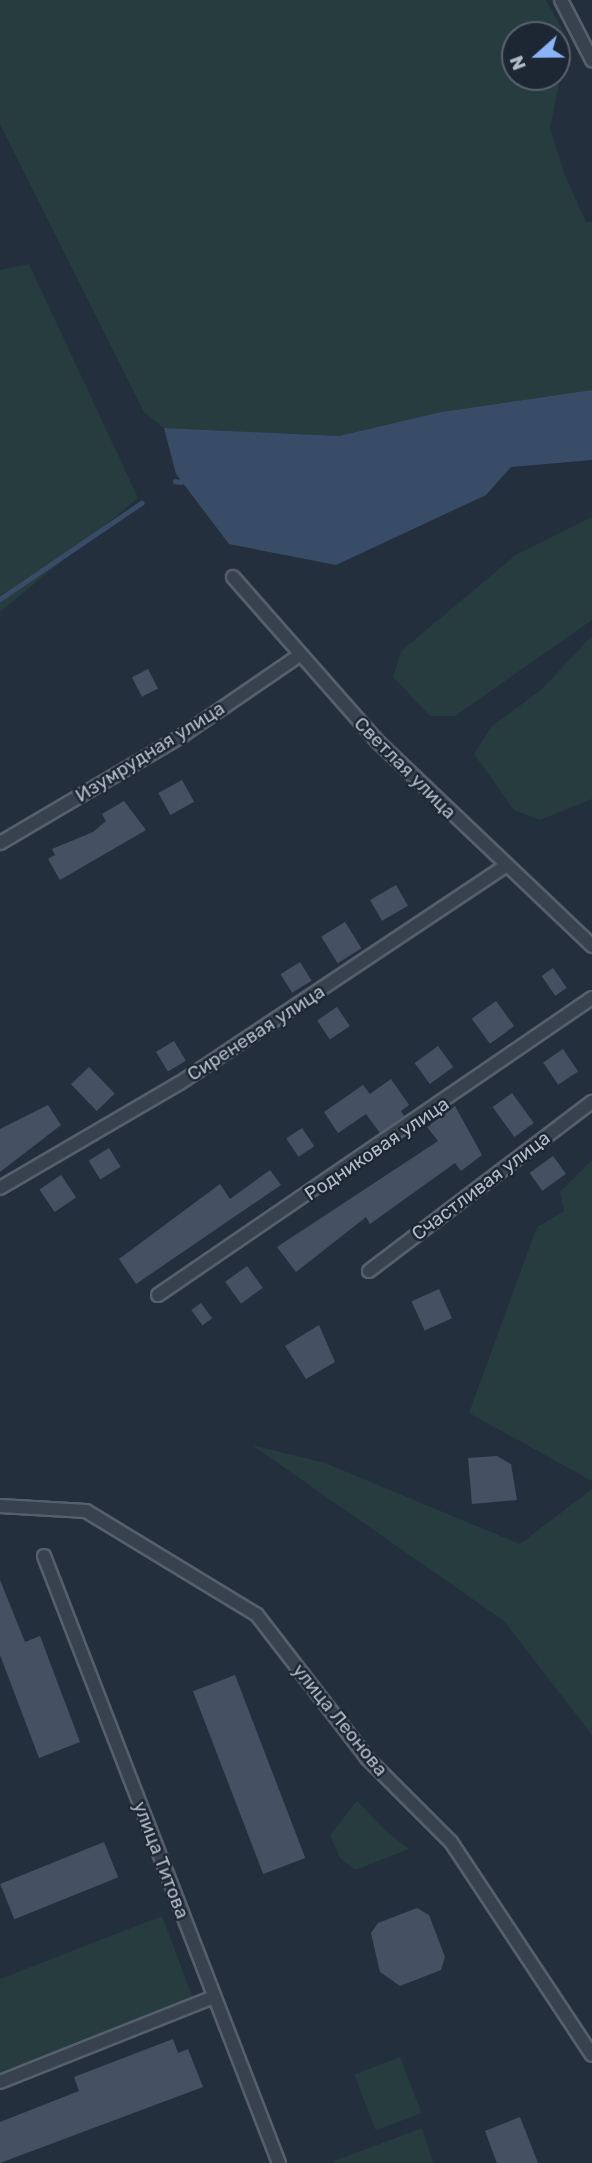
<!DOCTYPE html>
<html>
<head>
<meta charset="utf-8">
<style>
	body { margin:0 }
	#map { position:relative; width:592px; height:2163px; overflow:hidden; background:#242f3e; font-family:Rubik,sans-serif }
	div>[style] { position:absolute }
	.green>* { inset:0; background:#263c3f; transform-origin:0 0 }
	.water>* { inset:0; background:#394c67 }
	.stream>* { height:4.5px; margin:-2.25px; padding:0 2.25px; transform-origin:2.25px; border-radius:2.25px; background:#394c67 }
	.building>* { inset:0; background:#455162; transform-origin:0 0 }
	.roads { filter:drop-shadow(2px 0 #565f6c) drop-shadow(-2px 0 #565f6c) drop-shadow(0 2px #565f6c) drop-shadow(0 -2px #565f6c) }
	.minor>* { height:12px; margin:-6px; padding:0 6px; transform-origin:6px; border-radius:6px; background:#38414e }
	span { translate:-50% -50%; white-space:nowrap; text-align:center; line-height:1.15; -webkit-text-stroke:5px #1d2633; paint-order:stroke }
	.street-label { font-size:19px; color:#b4bcc9 }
	.north { position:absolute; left:501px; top:21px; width:70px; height:70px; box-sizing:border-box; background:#1d2633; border:2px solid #59626f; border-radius:50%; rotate:249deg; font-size:19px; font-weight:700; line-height:28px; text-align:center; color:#b4bcc9 }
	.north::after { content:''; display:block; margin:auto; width:24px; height:32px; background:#8ab4f8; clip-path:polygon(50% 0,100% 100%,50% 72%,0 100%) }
</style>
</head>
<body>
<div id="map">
	<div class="green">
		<div style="clip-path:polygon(evenodd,0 0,546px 0,568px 40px,550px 128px,564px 173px,586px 222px,592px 222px,592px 390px,441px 412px,339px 436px,164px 428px,144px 412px,0 124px,0 0,515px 35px,557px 35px,557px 77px,515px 77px,515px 35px)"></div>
		<div style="clip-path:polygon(29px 264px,138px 498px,0 612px,0 270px)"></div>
		<div style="clip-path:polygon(592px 517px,592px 620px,455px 716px,430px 716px,393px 677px,401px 651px,516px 555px)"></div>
		<div style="clip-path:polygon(592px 636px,592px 799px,540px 820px,514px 810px,474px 754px,492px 726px,541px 690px)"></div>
		<div style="clip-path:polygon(592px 1160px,592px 1481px,469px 1413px,537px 1227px,564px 1211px,560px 1192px)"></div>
		<div style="clip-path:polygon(252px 1445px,325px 1463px,520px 1544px,592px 1489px,592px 1735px,504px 1621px)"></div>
		<div style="clip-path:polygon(357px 1801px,387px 1832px,409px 1849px,355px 1870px,340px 1858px,330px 1835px)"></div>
		<div style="clip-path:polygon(162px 1916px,194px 2001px,0 2079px,0 1979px)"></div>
		<div style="left:400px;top:2057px;width:60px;height:49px;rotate:69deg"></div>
		<div style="clip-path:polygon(422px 2128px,433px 2163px,335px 2163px,334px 2161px)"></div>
	</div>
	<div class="water">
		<div style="clip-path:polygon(592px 390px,592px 460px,511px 467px,486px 495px,336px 565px,229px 544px,176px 474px,164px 428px,339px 436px,441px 412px)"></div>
	</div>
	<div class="stream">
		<div style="left:175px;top:481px;width:6px;rotate:9deg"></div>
		<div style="left:0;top:599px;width:171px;rotate:-34.2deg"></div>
	</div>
	<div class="building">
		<div style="left:148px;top:669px;width:22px;height:18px;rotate:63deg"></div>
		<div style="left:182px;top:780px;width:25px;height:27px;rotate:61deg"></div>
		<div style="clip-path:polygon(124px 801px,146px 830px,60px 880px,48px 859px,55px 855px,52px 849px,93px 832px,106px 821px,102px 814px)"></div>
		<div style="left:396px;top:885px;width:24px;height:30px;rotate:60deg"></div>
		<div style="left:345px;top:922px;width:31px;height:28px;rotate:58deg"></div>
		<div style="left:300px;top:962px;width:22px;height:23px;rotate:58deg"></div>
		<div style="left:553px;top:968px;width:24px;height:14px;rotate:55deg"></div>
		<div style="left:496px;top:1001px;width:31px;height:30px;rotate:54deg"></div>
		<div style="left:337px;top:1007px;width:23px;height:24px;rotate:56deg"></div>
		<div style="left:174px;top:1041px;width:23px;height:21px;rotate:59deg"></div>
		<div style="left:438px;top:1046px;width:26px;height:29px;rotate:54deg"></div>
		<div style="left:563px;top:1049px;width:27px;height:24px;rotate:56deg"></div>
		<div style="left:89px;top:1067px;width:37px;height:25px;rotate:46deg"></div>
		<div style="clip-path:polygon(391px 1079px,409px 1105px,401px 1111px,404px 1116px,380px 1133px,366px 1114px,338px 1133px,324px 1112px,363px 1085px,370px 1094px)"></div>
		<div style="left:512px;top:1093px;width:37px;height:24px;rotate:54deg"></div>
		<div style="clip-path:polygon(48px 1105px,61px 1125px,0 1172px,0 1129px)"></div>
		<div style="clip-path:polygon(455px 1106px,482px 1155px,461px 1171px,455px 1163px,370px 1224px,366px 1217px,296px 1272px,277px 1247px,438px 1141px,427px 1127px)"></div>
		<div style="left:302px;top:1128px;width:22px;height:19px;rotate:56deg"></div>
		<div style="left:109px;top:1148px;width:22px;height:24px;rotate:58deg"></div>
		<div style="left:553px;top:1156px;width:22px;height:29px;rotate:54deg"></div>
		<div style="clip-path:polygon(270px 1170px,281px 1185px,136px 1284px,119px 1259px,220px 1184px,230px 1199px)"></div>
		<div style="left:61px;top:1175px;width:27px;height:26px;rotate:56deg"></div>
		<div style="left:247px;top:1266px;width:27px;height:27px;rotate:54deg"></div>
		<div style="left:439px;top:1289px;width:32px;height:30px;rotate:66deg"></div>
		<div style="left:201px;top:1303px;width:19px;height:12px;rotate:54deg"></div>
		<div style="clip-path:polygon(319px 1325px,335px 1362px,306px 1379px,285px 1346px)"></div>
		<div style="clip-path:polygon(497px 1456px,511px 1464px,517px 1500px,472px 1504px,468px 1458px)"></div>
		<div style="clip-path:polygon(0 1580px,25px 1642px,40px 1636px,80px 1742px,39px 1758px,0 1655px)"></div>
		<div style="left:235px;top:1675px;width:196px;height:45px;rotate:69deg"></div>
		<div style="left:104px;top:1842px;width:38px;height:112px;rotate:68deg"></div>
		<div style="clip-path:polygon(417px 1908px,429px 1915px,445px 1957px,441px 1970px,400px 1986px,380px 1972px,371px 1933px,378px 1923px)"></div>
		<div style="clip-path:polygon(173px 2039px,178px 2053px,188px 2049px,203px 2087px,0 2163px,0 2122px,79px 2091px,74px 2077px)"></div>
		<div style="clip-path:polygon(520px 2117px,538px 2163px,497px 2163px,485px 2131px)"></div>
	</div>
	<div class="roads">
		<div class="minor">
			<div style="left:561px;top:0;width:68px;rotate:62.7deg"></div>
			<div style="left:233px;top:577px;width:218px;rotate:48.7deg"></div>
			<div style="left:377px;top:741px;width:297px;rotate:43.6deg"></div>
			<div style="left:0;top:843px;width:212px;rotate:-30.5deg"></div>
			<div style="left:183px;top:735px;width:138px;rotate:-34.4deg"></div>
			<div style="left:0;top:1188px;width:208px;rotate:-30.3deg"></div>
			<div style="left:180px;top:1083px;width:391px;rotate:-33.7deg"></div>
			<div style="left:369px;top:1271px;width:280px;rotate:-37.2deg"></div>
			<div style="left:158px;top:1295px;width:526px;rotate:-34.39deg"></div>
			<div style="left:0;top:1506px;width:86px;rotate:3.3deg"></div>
			<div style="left:86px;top:1511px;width:200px;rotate:31.3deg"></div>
			<div style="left:257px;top:1615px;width:180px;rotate:52.4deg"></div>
			<div style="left:367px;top:1758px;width:119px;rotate:45deg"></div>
			<div style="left:451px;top:1842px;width:255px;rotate:56.5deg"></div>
			<div style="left:44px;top:1556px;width:651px;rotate:68.84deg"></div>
			<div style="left:0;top:2082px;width:230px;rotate:-21.7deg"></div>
		</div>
	</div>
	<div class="street-label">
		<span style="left:150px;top:752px;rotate:-32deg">Изумрудная улица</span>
		<span style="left:405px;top:768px;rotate:45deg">Светлая улица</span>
		<span style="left:256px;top:1033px;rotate:-33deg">Сиреневая улица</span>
		<span style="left:377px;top:1149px;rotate:-34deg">Родниковая улица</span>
		<span style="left:481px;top:1186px;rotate:-37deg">Счастливая улица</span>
		<span style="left:340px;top:1720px;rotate:51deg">улица Леонова</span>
		<span style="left:161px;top:1860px;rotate:69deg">улица Титова</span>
	</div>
	<div class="north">N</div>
</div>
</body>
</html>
